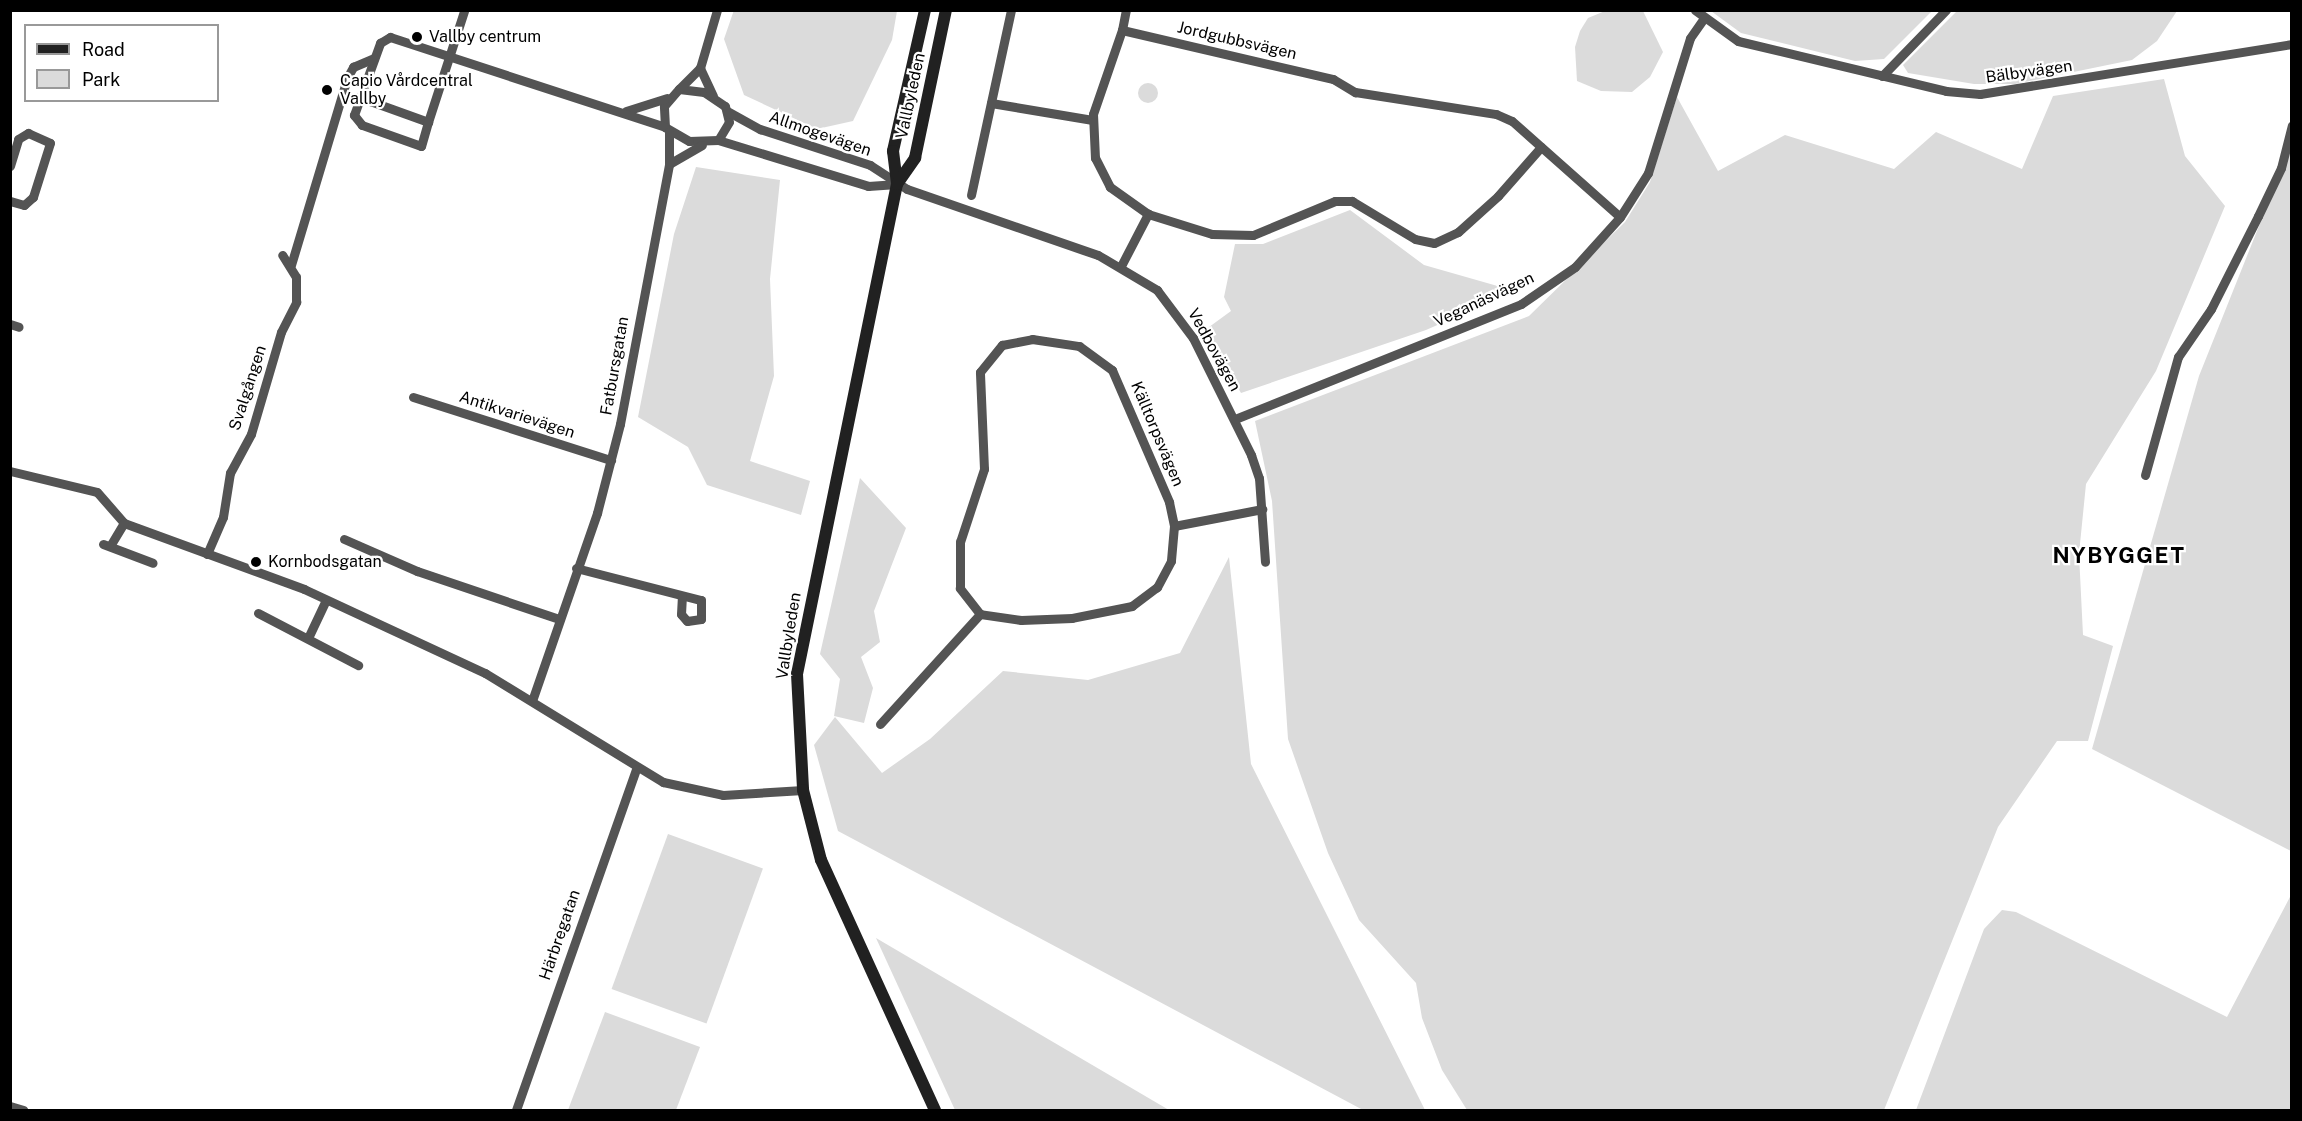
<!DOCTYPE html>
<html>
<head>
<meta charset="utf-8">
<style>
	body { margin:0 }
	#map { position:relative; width:2302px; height:1121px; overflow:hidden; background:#fff; font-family:"Public Sans",sans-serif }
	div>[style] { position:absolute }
	.green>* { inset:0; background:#dbdbdb; transform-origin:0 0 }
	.round { border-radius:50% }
	.minor>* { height:9px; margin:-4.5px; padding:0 4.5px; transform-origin:4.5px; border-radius:4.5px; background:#545454 }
	.secondary>* { height:12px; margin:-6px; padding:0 6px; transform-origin:6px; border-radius:6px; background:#212121 }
	.dots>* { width:16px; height:16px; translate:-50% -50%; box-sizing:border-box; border:3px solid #fff; border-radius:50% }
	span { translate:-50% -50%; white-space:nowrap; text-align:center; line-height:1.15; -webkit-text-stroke:4.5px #fff; paint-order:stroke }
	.poi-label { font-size:16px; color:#000 }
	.left { translate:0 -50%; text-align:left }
	.street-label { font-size:16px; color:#000 }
	.district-label { font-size:22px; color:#000; font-weight:700; letter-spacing:1.5px }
	.frame { position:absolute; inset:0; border:12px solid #000; pointer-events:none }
	.legend { position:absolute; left:24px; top:24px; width:195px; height:78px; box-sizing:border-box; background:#fff; border:2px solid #999; margin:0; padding:8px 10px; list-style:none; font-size:18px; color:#000 }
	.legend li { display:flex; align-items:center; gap:12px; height:30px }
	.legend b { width:30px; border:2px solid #999 }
</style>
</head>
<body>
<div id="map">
	<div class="green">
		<div style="clip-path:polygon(734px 10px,897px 10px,897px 11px,892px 40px,853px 121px,817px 129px,744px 95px,724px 39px)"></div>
		<div style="clip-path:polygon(1605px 11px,1643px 11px,1663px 52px,1650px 77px,1632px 92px,1601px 91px,1577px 81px,1575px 47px,1580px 31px,1588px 18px)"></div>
		<div style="clip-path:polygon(1711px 11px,1932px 11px,1884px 59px,1855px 61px,1741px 33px)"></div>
		<div style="clip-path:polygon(1957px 11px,2177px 11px,2157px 41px,2132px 60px,2015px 84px,1974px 84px,1908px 73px,1903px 65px)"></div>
		<div style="clip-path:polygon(2164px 79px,2185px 156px,2225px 206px,2156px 371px,2086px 484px,2079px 554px,2083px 635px,2113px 646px,2088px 741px,2057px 741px,1998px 827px,1884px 1110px,1467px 1110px,1442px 1070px,1422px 1018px,1416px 983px,1359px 920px,1328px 853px,1288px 739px,1272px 501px,1255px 421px,1529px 316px,1625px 222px,1650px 182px,1677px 97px,1718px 171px,1785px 135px,1894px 169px,1936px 132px,2022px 169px,2053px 96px)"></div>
		<div class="round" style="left:1138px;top:83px;width:20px;height:20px"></div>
		<div style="clip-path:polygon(2291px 146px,2291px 851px,2092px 749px,2199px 376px)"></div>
		<div style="clip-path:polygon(696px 167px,780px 180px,770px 279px,774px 376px,750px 461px,810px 481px,801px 515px,707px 485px,688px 447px,638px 417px,674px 234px)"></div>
		<div style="clip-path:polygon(1350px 210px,1424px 265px,1515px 291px,1426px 330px,1241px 393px,1205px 330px,1231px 311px,1224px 297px,1235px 244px,1263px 244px)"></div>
		<div style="clip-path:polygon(860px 478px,906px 528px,874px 611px,880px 642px,861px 657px,873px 688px,864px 723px,834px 716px,840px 679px,820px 654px)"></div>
		<div style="clip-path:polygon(1229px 557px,1251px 764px,1425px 1110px,1363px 1110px,838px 831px,814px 745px,835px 717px,882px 773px,930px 739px,1003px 671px,1088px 680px,1180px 653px)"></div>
		<div style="left:668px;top:834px;width:101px;height:165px;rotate:20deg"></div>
		<div style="clip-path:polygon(2291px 895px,2291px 1110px,1916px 1110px,1984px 929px,2002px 910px,2016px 912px,2227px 1017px)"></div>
		<div style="clip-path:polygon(876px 938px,1169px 1110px,955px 1110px)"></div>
		<div style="clip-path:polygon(605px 1012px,700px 1047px,676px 1110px,568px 1110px)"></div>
	</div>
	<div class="minor">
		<div style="left:1695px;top:10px;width:53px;rotate:35.8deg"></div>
		<div style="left:1738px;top:41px;width:214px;rotate:13.5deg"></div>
		<div style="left:1946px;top:91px;width:34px;rotate:5deg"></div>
		<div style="left:1980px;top:94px;width:316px;rotate:-9.1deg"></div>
		<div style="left:1122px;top:30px;width:20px;rotate:-79deg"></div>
		<div style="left:1882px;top:76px;width:92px;rotate:-45.9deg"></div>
		<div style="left:363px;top:88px;width:15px;rotate:62deg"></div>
		<div style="left:370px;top:101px;width:62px;rotate:19.9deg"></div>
		<div style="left:428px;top:122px;width:117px;rotate:-72deg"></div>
		<div style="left:679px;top:89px;width:25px;rotate:7deg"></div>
		<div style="left:704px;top:92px;width:25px;rotate:34deg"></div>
		<div style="left:725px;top:106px;width:16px;rotate:76deg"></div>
		<div style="left:729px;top:122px;width:21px;rotate:121deg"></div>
		<div style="left:718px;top:140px;width:29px;rotate:178deg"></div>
		<div style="left:689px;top:141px;width:28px;rotate:-150deg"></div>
		<div style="left:665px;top:127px;width:21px;rotate:-93deg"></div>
		<div style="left:664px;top:106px;width:23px;rotate:-49deg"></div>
		<div style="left:679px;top:89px;width:30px;rotate:-45deg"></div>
		<div style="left:713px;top:96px;width:31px;rotate:-115deg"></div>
		<div style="left:700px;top:68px;width:60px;rotate:-73.7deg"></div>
		<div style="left:991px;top:103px;width:103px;rotate:9.5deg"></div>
		<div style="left:626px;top:111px;width:43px;rotate:-17.6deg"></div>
		<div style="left:727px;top:111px;width:38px;rotate:29deg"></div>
		<div style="left:760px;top:129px;width:116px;rotate:18.1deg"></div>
		<div style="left:870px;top:165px;width:44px;rotate:33deg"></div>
		<div style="left:907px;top:189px;width:202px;rotate:19.1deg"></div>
		<div style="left:1098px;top:255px;width:69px;rotate:30.7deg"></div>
		<div style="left:1157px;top:290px;width:60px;rotate:53.1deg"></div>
		<div style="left:1193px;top:338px;width:131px;rotate:63.6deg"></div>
		<div style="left:1251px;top:455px;width:24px;rotate:71deg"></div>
		<div style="left:1259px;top:478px;width:84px;rotate:85.9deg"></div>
		<div style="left:428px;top:122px;width:25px;rotate:106deg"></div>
		<div style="left:421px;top:146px;width:63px;rotate:-160.4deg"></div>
		<div style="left:362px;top:125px;width:13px;rotate:-129deg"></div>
		<div style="left:354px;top:115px;width:77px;rotate:-70.1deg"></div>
		<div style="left:380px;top:43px;width:12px;rotate:-31deg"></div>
		<div style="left:390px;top:37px;width:289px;rotate:18.1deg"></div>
		<div style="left:718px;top:140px;width:157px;rotate:17deg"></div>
		<div style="left:868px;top:186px;width:29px;rotate:-4deg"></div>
		<div style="left:1541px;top:147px;width:65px;rotate:131.3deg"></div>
		<div style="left:1498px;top:196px;width:54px;rotate:138deg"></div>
		<div style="left:1458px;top:232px;width:26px;rotate:155deg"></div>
		<div style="left:1434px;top:243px;width:19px;rotate:-168deg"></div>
		<div style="left:1415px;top:239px;width:74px;rotate:-148.9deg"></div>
		<div style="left:1352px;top:201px;width:17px;rotate:180deg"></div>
		<div style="left:1335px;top:201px;width:89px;rotate:157.5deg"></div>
		<div style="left:1253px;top:235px;width:41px;rotate:-178.6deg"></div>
		<div style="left:1212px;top:234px;width:67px;rotate:-162.6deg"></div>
		<div style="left:1148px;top:214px;width:47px;rotate:-144.6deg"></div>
		<div style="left:1110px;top:187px;width:33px;rotate:-117deg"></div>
		<div style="left:1095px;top:158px;width:44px;rotate:-92.6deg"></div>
		<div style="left:1093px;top:114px;width:89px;rotate:-71deg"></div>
		<div style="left:1122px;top:30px;width:217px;rotate:13.1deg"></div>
		<div style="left:1333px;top:79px;width:26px;rotate:31deg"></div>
		<div style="left:1355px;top:92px;width:143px;rotate:8.9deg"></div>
		<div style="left:1496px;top:114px;width:17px;rotate:24deg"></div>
		<div style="left:1512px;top:121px;width:144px;rotate:41.6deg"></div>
		<div style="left:669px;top:164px;width:38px;rotate:-30deg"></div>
		<div style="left:10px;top:166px;width:28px;rotate:-73deg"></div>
		<div style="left:18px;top:139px;width:12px;rotate:-31deg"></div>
		<div style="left:28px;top:133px;width:24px;rotate:24deg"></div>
		<div style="left:50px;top:143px;width:57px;rotate:107.5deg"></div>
		<div style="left:33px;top:197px;width:12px;rotate:138deg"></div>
		<div style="left:24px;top:205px;width:15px;rotate:-164deg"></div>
		<div style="left:971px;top:195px;width:189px;rotate:-77.8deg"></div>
		<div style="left:291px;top:265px;width:195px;rotate:-73.3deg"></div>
		<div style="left:347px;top:78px;width:13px;rotate:-61deg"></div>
		<div style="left:353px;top:67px;width:23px;rotate:-23deg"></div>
		<div style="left:1121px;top:266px;width:59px;rotate:-62.6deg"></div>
		<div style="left:10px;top:324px;width:9px;rotate:18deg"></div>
		<div style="left:1032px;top:339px;width:48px;rotate:8.5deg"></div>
		<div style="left:1079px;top:346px;width:41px;rotate:36deg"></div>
		<div style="left:1112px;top:370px;width:144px;rotate:66.6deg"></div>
		<div style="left:1169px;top:502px;width:25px;rotate:78deg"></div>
		<div style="left:1174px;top:526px;width:35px;rotate:95deg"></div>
		<div style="left:1171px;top:561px;width:30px;rotate:118deg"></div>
		<div style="left:1157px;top:587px;width:31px;rotate:143deg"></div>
		<div style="left:1132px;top:606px;width:61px;rotate:168.7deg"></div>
		<div style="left:1072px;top:618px;width:51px;rotate:177.8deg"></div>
		<div style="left:1021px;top:620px;width:41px;rotate:-171.7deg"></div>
		<div style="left:980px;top:614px;width:33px;rotate:-128deg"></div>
		<div style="left:960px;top:588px;width:46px;rotate:-90deg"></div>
		<div style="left:960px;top:542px;width:77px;rotate:-71.8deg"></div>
		<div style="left:984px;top:469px;width:97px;rotate:-92.4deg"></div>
		<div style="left:980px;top:372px;width:35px;rotate:-51deg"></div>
		<div style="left:1002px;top:345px;width:31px;rotate:-11deg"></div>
		<div style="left:413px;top:397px;width:208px;rotate:17.7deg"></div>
		<div style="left:1235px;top:419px;width:308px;rotate:-21.9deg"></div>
		<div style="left:1521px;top:304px;width:65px;rotate:-34.4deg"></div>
		<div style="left:1575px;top:267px;width:67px;rotate:-48deg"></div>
		<div style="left:1620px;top:217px;width:52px;rotate:-57.5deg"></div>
		<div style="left:1648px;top:173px;width:141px;rotate:-72.7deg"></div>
		<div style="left:1690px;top:38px;width:24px;rotate:-55deg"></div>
		<div style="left:10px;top:471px;width:89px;rotate:13.6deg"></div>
		<div style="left:97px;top:492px;width:41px;rotate:48.9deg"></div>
		<div style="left:124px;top:523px;width:192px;rotate:20.1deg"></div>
		<div style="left:304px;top:589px;width:200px;rotate:24.9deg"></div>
		<div style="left:485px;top:673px;width:209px;rotate:31.5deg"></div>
		<div style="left:663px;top:782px;width:61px;rotate:12.2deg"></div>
		<div style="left:723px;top:795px;width:80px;rotate:-3.6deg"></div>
		<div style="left:2145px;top:475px;width:123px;rotate:-74.4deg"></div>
		<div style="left:2178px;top:357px;width:58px;rotate:-55.5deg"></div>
		<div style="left:2211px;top:309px;width:104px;rotate:-63.2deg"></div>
		<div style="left:2258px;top:216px;width:53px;rotate:-64.4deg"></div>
		<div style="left:2281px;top:168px;width:44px;rotate:-75.7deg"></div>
		<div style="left:1174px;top:526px;width:90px;rotate:-10.9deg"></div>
		<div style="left:344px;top:539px;width:80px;rotate:23.7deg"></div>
		<div style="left:417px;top:571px;width:150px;rotate:18.7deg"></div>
		<div style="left:103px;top:544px;width:53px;rotate:20.8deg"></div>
		<div style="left:110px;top:546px;width:27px;rotate:-59deg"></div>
		<div style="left:207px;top:554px;width:40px;rotate:-66.6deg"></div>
		<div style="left:223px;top:517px;width:45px;rotate:-81deg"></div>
		<div style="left:230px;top:473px;width:44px;rotate:-61.7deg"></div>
		<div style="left:251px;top:434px;width:106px;rotate:-73.6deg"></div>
		<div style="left:281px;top:332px;width:34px;rotate:-63deg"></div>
		<div style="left:296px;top:302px;width:25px;rotate:-90deg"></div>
		<div style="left:296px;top:277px;width:26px;rotate:-122deg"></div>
		<div style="left:576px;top:568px;width:129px;rotate:14.4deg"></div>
		<div style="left:701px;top:600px;width:19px;rotate:90deg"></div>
		<div style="left:701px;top:619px;width:14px;rotate:172deg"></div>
		<div style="left:687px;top:621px;width:9px;rotate:-131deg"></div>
		<div style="left:681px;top:614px;width:17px;rotate:-87deg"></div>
		<div style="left:258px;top:613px;width:113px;rotate:27.5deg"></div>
		<div style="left:308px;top:638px;width:42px;rotate:-64.7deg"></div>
		<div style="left:533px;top:698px;width:196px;rotate:-70.9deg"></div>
		<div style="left:597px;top:513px;width:92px;rotate:-75.5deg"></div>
		<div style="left:620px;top:424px;width:265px;rotate:-79.3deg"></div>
		<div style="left:669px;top:164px;width:32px;rotate:-90deg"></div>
		<div style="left:880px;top:724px;width:149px;rotate:-47.7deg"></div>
		<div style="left:10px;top:1106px;width:14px;rotate:17deg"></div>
		<div style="left:516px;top:1110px;width:361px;rotate:-70.6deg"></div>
	</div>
	<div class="secondary">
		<div style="left:925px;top:10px;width:145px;rotate:102.8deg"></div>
		<div style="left:893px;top:151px;width:33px;rotate:83deg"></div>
		<div style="left:897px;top:184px;width:500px;rotate:101.53deg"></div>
		<div style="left:797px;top:674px;width:116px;rotate:87deg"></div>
		<div style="left:803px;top:790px;width:72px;rotate:75.6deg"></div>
		<div style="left:821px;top:860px;width:275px;rotate:65.5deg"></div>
		<div style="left:897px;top:184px;width:32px;rotate:-55deg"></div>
		<div style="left:915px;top:158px;width:151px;rotate:-78.2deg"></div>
	</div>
	<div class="dots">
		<div style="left:417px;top:37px;background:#000"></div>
		<div style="left:327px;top:90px;background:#000"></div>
		<div style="left:256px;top:562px;background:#000"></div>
	</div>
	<div class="poi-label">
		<span class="left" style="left:429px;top:37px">Vallby centrum</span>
		<span class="left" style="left:340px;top:90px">Capio Vårdcentral<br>Vallby</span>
		<span class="left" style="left:268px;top:562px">Kornbodsgatan</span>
	</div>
	<div class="street-label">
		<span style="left:1237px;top:41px;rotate:13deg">Jordgubbsvägen</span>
		<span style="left:2029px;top:72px;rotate:-8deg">Bälbyvägen</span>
		<span style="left:911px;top:96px;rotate:-78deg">Vallbyleden</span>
		<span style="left:820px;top:134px;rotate:19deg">Allmogevägen</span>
		<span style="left:1484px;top:300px;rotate:-25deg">Veganäsvägen</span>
		<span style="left:1214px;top:350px;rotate:61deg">Vedbovägen</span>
		<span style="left:615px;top:366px;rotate:-80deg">Fatbursgatan</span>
		<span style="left:248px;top:388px;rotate:-72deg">Svalgången</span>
		<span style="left:517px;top:415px;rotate:18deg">Antikvarievägen</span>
		<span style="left:1157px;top:434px;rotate:67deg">Källtorpsvägen</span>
		<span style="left:789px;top:636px;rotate:-81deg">Vallbyleden</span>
		<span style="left:560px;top:935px;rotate:-71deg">Härbregatan</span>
	</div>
	<div class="district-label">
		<span style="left:2119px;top:556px">NYBYGGET</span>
	</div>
	<div class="frame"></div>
	<ul class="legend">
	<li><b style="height:8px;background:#212121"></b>Road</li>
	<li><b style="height:16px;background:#dbdbdb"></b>Park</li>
	</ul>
</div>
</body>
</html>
